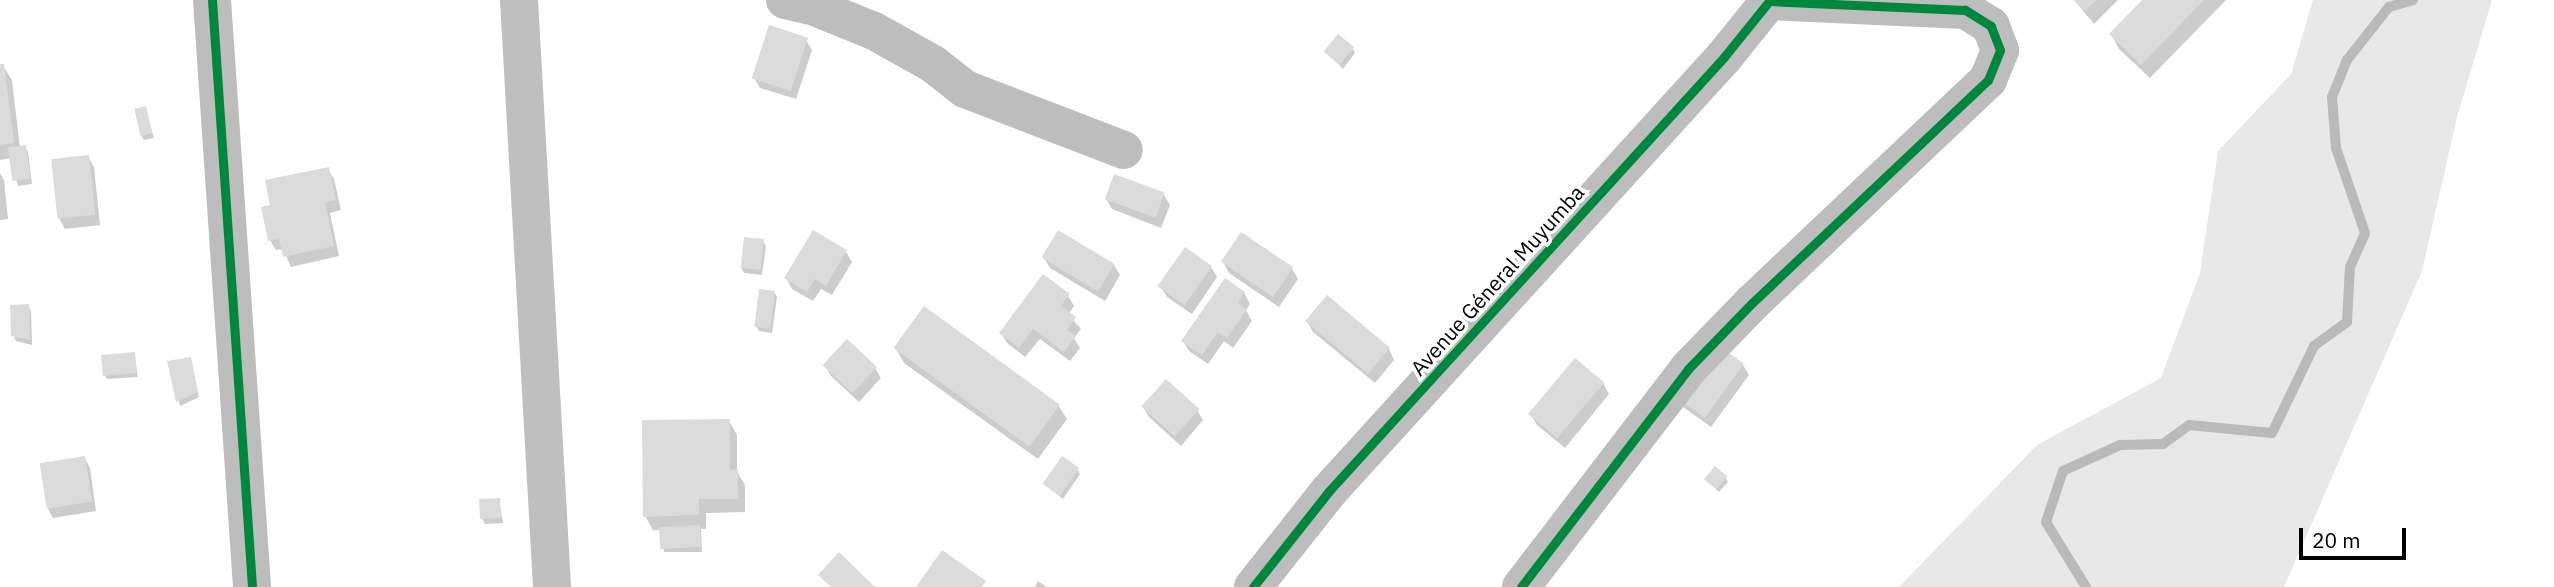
<!DOCTYPE html>
<html>
<head>
<meta charset="utf-8">
<style>
	body { margin:0 }
	#map { position:relative; width:2554px; height:587px; overflow:hidden; background:#fff; font-family:"IBM Plex Sans",sans-serif }
	div>[style] { position:absolute }
	.green>* { inset:0; background:#e8e8e8 }
	.shadow>* { inset:0; background:#0003 }
	.stream>* { height:10px; margin:-5px; padding:0 5px; transform-origin:5px; border-radius:5px; background:#bababa }
	.building>* { inset:0; background:#dbdbdb; transform-origin:0 0 }
	.street>* { height:38px; margin:-19px; padding:0 19px; transform-origin:19px; border-radius:19px; background:#bdbdbd }
	.secondary>* { height:38px; margin:-19px; padding:0 19px; transform-origin:19px; border-radius:19px; background:#bfbfbf }
	.cycleway>* { height:9px; margin:-4.5px; padding:0 4.5px; transform-origin:4.5px; border-radius:4.5px; background:#00873e }
	span { translate:-50% -50%; white-space:nowrap; text-align:center; line-height:1.15; -webkit-text-stroke:7px #fff; paint-order:stroke }
	.street-label { font-size:21px; color:#000 }
	.scale { position:absolute; left:2299px; top:528px; width:107px; height:32px; box-sizing:border-box; border:4px solid #000; border-top:0; padding-left:9px; font-size:21px; line-height:24px; white-space:nowrap; color:#000; -webkit-text-stroke:5px #fff; paint-order:stroke }
</style>
</head>
<body>
<div id="map">
	<div class="green">
		<div style="clip-path:polygon(2313px 0,2492px 0,2457px 117px,2422px 271px,2284px 587px,1899px 587px,2037px 445px,2161px 378px,2200px 273px,2218px 151px,2291px 74px)"></div>
	</div>
	<div class="shadow">
		<div style="clip-path:polygon(2074px 0,2118px 0,2094px 24px)"></div>
		<div style="clip-path:polygon(2145px 0,2226px 0,2150px 78px,2119px 49px,2111px 34px)"></div>
		<div style="clip-path:polygon(806px 40px,812px 50px,796px 99px,760px 88px,754px 78px)"></div>
		<div style="clip-path:polygon(1352px 48px,1355px 53px,1343px 69px,1326px 52px)"></div>
		<div style="clip-path:polygon(0 66px,3px 66px,12px 80px,20px 148px,25px 147px,28px 152px,32px 184px,18px 186px,11px 158px,0 160px)"></div>
		<div style="clip-path:polygon(145px 108px,154px 138px,144px 140px,141px 135px)"></div>
		<div style="clip-path:polygon(88px 157px,94px 167px,100px 225px,65px 229px,59px 218px)"></div>
		<div style="clip-path:polygon(328px 169px,334px 179px,341px 210px,330px 213px,339px 256px,291px 267px,283px 249px,276px 250px,270px 240px,272px 206px)"></div>
		<div style="clip-path:polygon(0 173px,4px 180px,8px 219px,0 220px)"></div>
		<div style="clip-path:polygon(1164px 195px,1170px 205px,1161px 228px,1112px 209px,1106px 199px)"></div>
		<div style="clip-path:polygon(763px 241px,766px 246px,762px 275px,744px 273px,741px 268px)"></div>
		<div style="clip-path:polygon(846px 252px,852px 262px,832px 295px,821px 289px,813px 301px,792px 289px,786px 278px)"></div>
		<div style="clip-path:polygon(1044px 258px,1114px 265px,1120px 275px,1105px 301px,1050px 268px)"></div>
		<div style="clip-path:polygon(1223px 262px,1292px 269px,1298px 279px,1279px 307px,1229px 273px)"></div>
		<div style="clip-path:polygon(1211px 267px,1217px 277px,1192px 314px,1167px 297px,1161px 287px)"></div>
		<div style="clip-path:polygon(774px 292px,777px 297px,772px 333px,759px 331px,756px 326px)"></div>
		<div style="clip-path:polygon(1244px 293px,1250px 304px,1246px 310px,1252px 321px,1233px 348px,1224px 341px,1208px 364px,1189px 351px,1183px 341px)"></div>
		<div style="clip-path:polygon(1068px 296px,1074px 306px,1068px 314px,1081px 329px,1074px 338px,1080px 348px,1070px 361px,1040px 339px,1025px 357px,1007px 343px,1001px 333px)"></div>
		<div style="clip-path:polygon(28px 306px,31px 311px,32px 345px,16px 341px,13px 335px)"></div>
		<div style="clip-path:polygon(1307px 321px,1389px 349px,1394px 360px,1375px 383px,1313px 332px)"></div>
		<div style="clip-path:polygon(896px 349px,1058px 405px,1067px 419px,1038px 459px,904px 363px)"></div>
		<div style="clip-path:polygon(134px 354px,138px 377px,107px 379px,104px 374px)"></div>
		<div style="clip-path:polygon(190px 359px,199px 397px,180px 406px,169px 363px)"></div>
		<div style="clip-path:polygon(1743px 365px,1749px 375px,1711px 427px,1683px 407px,1677px 397px)"></div>
		<div style="clip-path:polygon(825px 366px,875px 368px,881px 378px,859px 402px,831px 376px)"></div>
		<div style="clip-path:polygon(1603px 383px,1609px 394px,1565px 448px,1537px 425px,1531px 415px)"></div>
		<div style="clip-path:polygon(1143px 406px,1197px 410px,1203px 420px,1181px 446px,1149px 417px)"></div>
		<div style="clip-path:polygon(729px 421px,737px 435px,737px 472px,745px 485px,745px 512px,706px 513px,706px 529px,701px 529px,702px 552px,664px 552px,661px 530px,653px 530px,645px 516px)"></div>
		<div style="clip-path:polygon(84px 457px,90px 468px,96px 511px,53px 518px,47px 507px)"></div>
		<div style="clip-path:polygon(1077px 469px,1080px 474px,1063px 499px,1045px 484px)"></div>
		<div style="clip-path:polygon(1725px 477px,1728px 482px,1719px 492px,1706px 479px)"></div>
		<div style="clip-path:polygon(499px 500px,503px 523px,485px 524px,482px 519px)"></div>
		<div style="clip-path:polygon(1038px 581px,1047px 587px,1035px 587px)"></div>
	</div>
	<div class="stream">
		<div style="left:2086px;top:587px;width:76px;rotate:-121.6deg"></div>
		<div style="left:2046px;top:522px;width:54px;rotate:-71.6deg"></div>
		<div style="left:2063px;top:471px;width:63px;rotate:-24.5deg"></div>
		<div style="left:2120px;top:445px;width:43px;rotate:-1.3deg"></div>
		<div style="left:2163px;top:444px;width:32px;rotate:-36deg"></div>
		<div style="left:2189px;top:425px;width:83px;rotate:5.5deg"></div>
		<div style="left:2272px;top:433px;width:97px;rotate:-64.2deg"></div>
		<div style="left:2314px;top:346px;width:41px;rotate:-36deg"></div>
		<div style="left:2347px;top:322px;width:55px;rotate:-86.9deg"></div>
		<div style="left:2350px;top:267px;width:37px;rotate:-66deg"></div>
		<div style="left:2365px;top:233px;width:90px;rotate:-108.8deg"></div>
		<div style="left:2336px;top:148px;width:51px;rotate:-94.5deg"></div>
		<div style="left:2332px;top:97px;width:40px;rotate:-68deg"></div>
		<div style="left:2347px;top:60px;width:68px;rotate:-51.6deg"></div>
		<div style="left:2389px;top:7px;width:25px;rotate:-16deg"></div>
	</div>
	<div class="building">
		<div style="clip-path:polygon(2074px 0,2096px 0,2085px 11px)"></div>
		<div style="clip-path:polygon(2142px 0,2204px 0,2141px 65px,2109px 34px)"></div>
		<div style="left:769px;top:25px;width:41px;height:56px;rotate:18deg"></div>
		<div style="left:1338px;top:34px;width:21px;height:23px;rotate:39deg"></div>
		<div style="clip-path:polygon(0 64px,4px 64px,14px 143px,0 145px)"></div>
		<div style="left:146px;top:106px;width:28px;height:12px;rotate:77deg"></div>
		<div style="left:26px;top:145px;width:34px;height:18px;rotate:83deg"></div>
		<div style="left:89px;top:155px;width:60px;height:38px;rotate:84deg"></div>
		<div style="clip-path:polygon(329px 167px,336px 200px,325px 202px,334px 246px,283px 257px,279px 239px,268px 241px,261px 207px,270px 205px,265px 180px)"></div>
		<div style="left:1114px;top:174px;width:54px;height:27px;rotate:20deg"></div>
		<div style="clip-path:polygon(813px 230px,847px 250px,826px 286px,815px 279px,807px 292px,784px 278px)"></div>
		<div style="left:1058px;top:230px;width:66px;height:32px;rotate:31deg"></div>
		<div style="left:1241px;top:232px;width:63px;height:36px;rotate:34deg"></div>
		<div style="left:744px;top:237px;width:20px;height:31px;rotate:6deg"></div>
		<div style="left:1185px;top:247px;width:33px;height:48px;rotate:35deg"></div>
		<div style="clip-path:polygon(1043px 274px,1070px 294px,1061px 306px,1076px 317px,1067px 330px,1076px 336px,1064px 352px,1033px 329px,1019px 348px,999px 333px)"></div>
		<div style="clip-path:polygon(1225px 278px,1245px 292px,1238px 303px,1247px 309px,1227px 338px,1218px 332px,1202px 355px,1181px 341px)"></div>
		<div style="left:759px;top:289px;width:16px;height:38px;rotate:7deg"></div>
		<div style="left:1327px;top:295px;width:82px;height:34px;rotate:40deg"></div>
		<div style="clip-path:polygon(29px 304px,30px 340px,11px 336px,10px 305px)"></div>
		<div style="left:924px;top:306px;width:168px;height:52px;rotate:36deg"></div>
		<div style="left:847px;top:339px;width:41px;height:36px;rotate:43deg"></div>
		<div style="left:1714px;top:342px;width:37px;height:67px;rotate:36deg"></div>
		<div style="left:135px;top:352px;width:21px;height:34px;rotate:85deg"></div>
		<div style="clip-path:polygon(191px 357px,198px 392px,176px 402px,167px 361px)"></div>
		<div style="left:1575px;top:358px;width:38px;height:73px;rotate:40deg"></div>
		<div style="left:1166px;top:379px;width:45px;height:37px;rotate:42deg"></div>
		<div style="clip-path:polygon(730px 419px,730px 470px,738px 469px,738px 499px,699px 499px,699px 515px,643px 517px,642px 420px)"></div>
		<div style="left:85px;top:456px;width:46px;height:46px;rotate:81deg"></div>
		<div style="left:1062px;top:456px;width:21px;height:34px;rotate:35deg"></div>
		<div style="left:1715px;top:466px;width:16px;height:17px;rotate:40deg"></div>
		<div style="left:500px;top:498px;width:20px;height:21px;rotate:87deg"></div>
		<div style="left:700px;top:525px;width:22px;height:41px;rotate:87deg"></div>
		<div style="clip-path:polygon(942px 550px,986px 581px,982px 587px,916px 587px)"></div>
		<div style="clip-path:polygon(839px 552px,875px 587px,831px 587px,818px 575px)"></div>
	</div>
	<div class="street">
		<div style="left:212px;top:0;width:588px;rotate:86.1deg"></div>
		<div style="left:785px;top:0;width:28px;rotate:13deg"></div>
		<div style="left:812px;top:6px;width:67px;rotate:22deg"></div>
		<div style="left:874px;top:31px;width:68px;rotate:29.2deg"></div>
		<div style="left:933px;top:64px;width:41px;rotate:38deg"></div>
		<div style="left:965px;top:89px;width:170px;rotate:21deg"></div>
		<div style="left:1253px;top:587px;width:122px;rotate:-51.6deg"></div>
		<div style="left:1329px;top:491px;width:587px;rotate:-47.69deg"></div>
		<div style="left:1724px;top:57px;width:73px;rotate:-51.1deg"></div>
		<div style="left:1521px;top:587px;width:275px;rotate:-52.5deg"></div>
		<div style="left:1688px;top:369px;width:92px;rotate:-45.9deg"></div>
		<div style="left:1752px;top:303px;width:325px;rotate:-43.4deg"></div>
		<div style="left:1988px;top:80px;width:32px;rotate:-68deg"></div>
		<div style="left:2000px;top:50px;width:26px;rotate:-111deg"></div>
		<div style="left:1991px;top:26px;width:31px;rotate:-148deg"></div>
		<div style="left:1965px;top:10px;width:196px;rotate:-177.4deg"></div>
	</div>
	<div class="secondary">
		<div style="left:519px;top:0;width:588px;rotate:86.78deg"></div>
	</div>
	<div class="cycleway">
		<div style="left:212px;top:0;width:588px;rotate:86.1deg"></div>
		<div style="left:1253px;top:587px;width:122px;rotate:-51.6deg"></div>
		<div style="left:1329px;top:491px;width:587px;rotate:-47.69deg"></div>
		<div style="left:1724px;top:57px;width:73px;rotate:-51.1deg"></div>
		<div style="left:1521px;top:587px;width:275px;rotate:-52.5deg"></div>
		<div style="left:1688px;top:369px;width:92px;rotate:-45.9deg"></div>
		<div style="left:1752px;top:303px;width:325px;rotate:-43.4deg"></div>
		<div style="left:1988px;top:80px;width:32px;rotate:-68deg"></div>
		<div style="left:2000px;top:50px;width:26px;rotate:-111deg"></div>
		<div style="left:1991px;top:26px;width:31px;rotate:-148deg"></div>
		<div style="left:1965px;top:10px;width:196px;rotate:-177.4deg"></div>
	</div>
	<div class="street-label">
		<span style="left:1497px;top:280px;rotate:-48deg">Avenue Géneral Muyumba</span>
	</div>
	<div class="scale">20 m</div>
</div>
</body>
</html>
